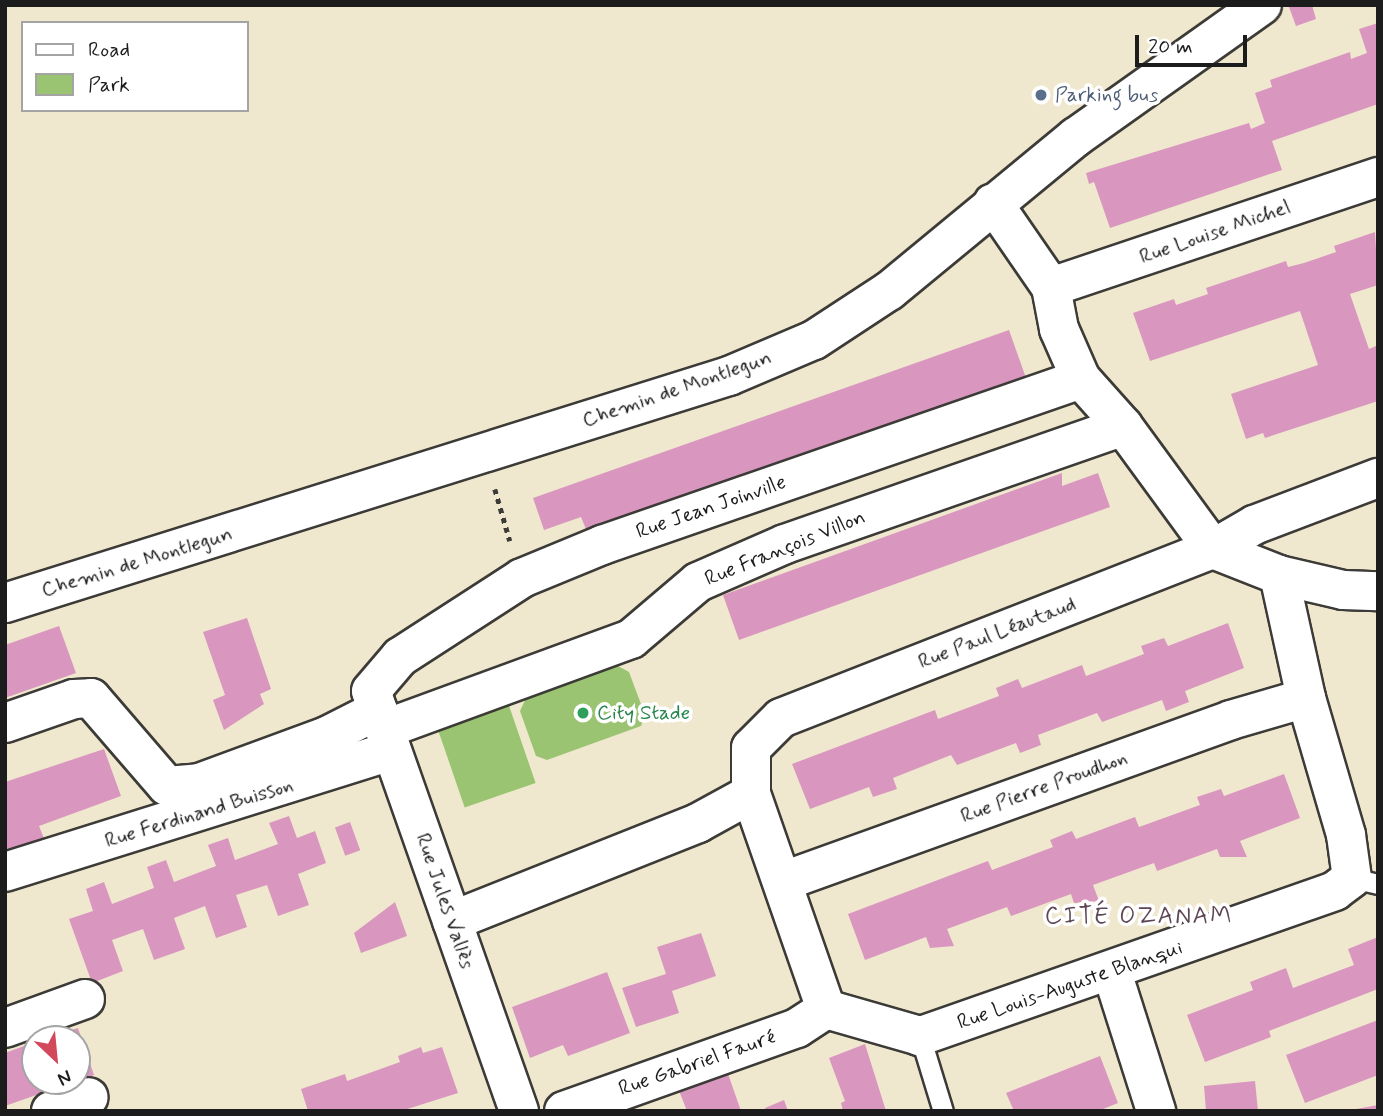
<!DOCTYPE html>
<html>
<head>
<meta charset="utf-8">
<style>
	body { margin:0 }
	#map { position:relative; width:1383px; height:1116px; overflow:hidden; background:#f0e8ce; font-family:Mynerve,sans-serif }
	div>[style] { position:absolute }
	.green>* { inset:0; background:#9ac471; transform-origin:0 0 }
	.building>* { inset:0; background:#d996bf; transform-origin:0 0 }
	.path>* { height:4.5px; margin-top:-2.25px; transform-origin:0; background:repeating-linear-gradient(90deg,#3c3b37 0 5px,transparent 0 10px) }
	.roads { filter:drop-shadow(2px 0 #3c3b37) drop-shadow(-2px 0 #3c3b37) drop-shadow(0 2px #3c3b37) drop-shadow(0 -2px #3c3b37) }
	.service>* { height:19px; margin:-9.5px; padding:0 9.5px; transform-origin:9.5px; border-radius:9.5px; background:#fff }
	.minor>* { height:38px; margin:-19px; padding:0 19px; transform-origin:19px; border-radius:19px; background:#fff }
	.tertiary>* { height:38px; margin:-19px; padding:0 19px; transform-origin:19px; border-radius:19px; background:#fff }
	.dots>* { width:19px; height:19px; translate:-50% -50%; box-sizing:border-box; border:4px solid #fff; border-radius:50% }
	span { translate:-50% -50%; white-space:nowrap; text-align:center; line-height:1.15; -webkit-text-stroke:7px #fff; paint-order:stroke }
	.service-label { font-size:21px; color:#4e5e75 }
	.left { translate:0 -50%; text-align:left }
	.street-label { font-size:21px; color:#1c1c1c }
	.leisure-label { font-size:21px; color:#27864d }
	.quarter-label { font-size:24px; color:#5e4755; letter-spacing:2px }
	.frame { position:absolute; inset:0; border:7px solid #1c1c1c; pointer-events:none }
	.legend { position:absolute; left:21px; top:21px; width:228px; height:91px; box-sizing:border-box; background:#fff; border:2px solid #a4a4a4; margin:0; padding:9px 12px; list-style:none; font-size:21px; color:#1c1c1c }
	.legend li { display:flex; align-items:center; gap:14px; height:35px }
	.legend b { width:35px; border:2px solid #a4a4a4 }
	.north { position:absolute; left:21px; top:1025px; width:70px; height:70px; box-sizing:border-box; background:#fff; border:2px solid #a4a4a4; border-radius:50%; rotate:154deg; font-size:19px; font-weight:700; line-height:28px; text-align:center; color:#1c1c1c }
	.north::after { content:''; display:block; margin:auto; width:24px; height:32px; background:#d1495b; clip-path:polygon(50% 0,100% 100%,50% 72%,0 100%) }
	.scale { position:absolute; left:1135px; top:35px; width:112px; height:32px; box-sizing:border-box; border:4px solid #1c1c1c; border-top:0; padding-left:9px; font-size:21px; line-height:24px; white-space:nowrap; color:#1c1c1c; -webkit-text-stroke:5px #fff; paint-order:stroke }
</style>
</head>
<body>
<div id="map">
	<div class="green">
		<div style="clip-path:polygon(618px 666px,629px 672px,645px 715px,641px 726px,547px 760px,536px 756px,520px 711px,526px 698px)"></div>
		<div style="left:506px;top:697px;width:91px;height:75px;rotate:71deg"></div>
	</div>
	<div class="building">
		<div style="clip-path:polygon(1312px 5px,1316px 19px,1296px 26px,1289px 7px)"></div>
		<div style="clip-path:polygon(1378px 15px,1378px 104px,1272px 141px,1282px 170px,1110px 228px,1094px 182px,1089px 184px,1086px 173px,1249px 123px,1251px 129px,1265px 123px,1255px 93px,1272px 87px,1270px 80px,1350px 52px,1351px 59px,1367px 53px,1359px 29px,1378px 23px)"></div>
		<div style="clip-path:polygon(1375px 232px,1378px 285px,1350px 294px,1369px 349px,1378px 345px,1378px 401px,1265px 438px,1263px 433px,1246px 439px,1231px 394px,1318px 365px,1300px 311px,1150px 361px,1133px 313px,1174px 299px,1176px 305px,1208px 294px,1206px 288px,1286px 261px,1288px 267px,1304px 263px,1336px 252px,1334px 246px)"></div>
		<div style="clip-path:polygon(1009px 330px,1026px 378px,588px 534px,581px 517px,544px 530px,533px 498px)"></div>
		<div style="clip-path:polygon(1062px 473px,1062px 486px,1098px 473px,1110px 507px,739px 640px,723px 595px)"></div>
		<div style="clip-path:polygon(247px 618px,271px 689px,260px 694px,264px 704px,224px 730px,213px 700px,225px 695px,203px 632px)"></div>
		<div style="clip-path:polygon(1228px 623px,1244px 668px,1185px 691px,1189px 702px,1166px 711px,1162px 700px,1102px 722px,1097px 713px,1038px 735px,1041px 745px,1020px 753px,1016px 743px,957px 765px,951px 755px,893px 778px,897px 789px,873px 797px,869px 787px,810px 809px,792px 764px,935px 710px,938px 719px,999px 696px,996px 688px,1018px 679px,1022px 688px,1082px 665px,1086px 676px,1144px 654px,1141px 646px,1164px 638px,1168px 646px)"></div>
		<div style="clip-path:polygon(59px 626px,76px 673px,5px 698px,5px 645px)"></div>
		<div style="clip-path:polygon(104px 749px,121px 796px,39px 826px,45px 841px,5px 849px,5px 782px)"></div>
		<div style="clip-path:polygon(1284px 774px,1300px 818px,1240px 841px,1247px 857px,1220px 857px,1217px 849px,1157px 871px,1154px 863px,1093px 885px,1099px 901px,1074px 903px,1071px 894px,1011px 916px,1007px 907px,947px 929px,954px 946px,930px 948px,926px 937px,865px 960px,848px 914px,988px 861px,992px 870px,1053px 847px,1050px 840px,1072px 831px,1076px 839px,1135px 817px,1139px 827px,1200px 805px,1197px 797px,1221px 789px,1224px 796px)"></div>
		<div style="clip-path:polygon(289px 816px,297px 838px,315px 831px,326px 863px,298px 874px,309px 905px,278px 916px,267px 885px,236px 895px,247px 927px,216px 938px,205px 906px,174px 918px,185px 949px,154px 960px,143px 929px,112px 940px,123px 971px,92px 983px,69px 919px,93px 911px,86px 889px,104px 882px,112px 904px,154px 888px,147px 867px,166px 860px,174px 882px,216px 866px,208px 845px,228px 838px,235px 860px,278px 844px,269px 823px)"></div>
		<div style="left:350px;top:822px;width:30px;height:16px;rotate:70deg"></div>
		<div style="clip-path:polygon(395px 902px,407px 936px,361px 953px,354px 933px)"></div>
		<div style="clip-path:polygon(701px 933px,716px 976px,672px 991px,679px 1013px,636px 1027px,622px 988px,666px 974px,657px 947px)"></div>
		<div style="clip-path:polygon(1378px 937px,1378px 989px,1269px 1031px,1271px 1037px,1205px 1062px,1187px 1015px,1253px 990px,1250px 982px,1286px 968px,1293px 988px,1354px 965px,1348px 949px)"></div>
		<div style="clip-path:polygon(607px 972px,630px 1033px,568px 1056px,563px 1045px,530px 1058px,512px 1007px)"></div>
		<div style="clip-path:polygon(1378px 1020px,1378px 1075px,1305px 1103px,1286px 1055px)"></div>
		<div style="clip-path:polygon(78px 1028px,94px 1075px,77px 1081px,77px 1039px,46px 1038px)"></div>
		<div style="clip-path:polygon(35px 1042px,35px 1081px,76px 1081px,5px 1106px,5px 1053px)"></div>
		<div style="clip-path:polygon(865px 1044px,886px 1111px,843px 1111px,841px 1103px,845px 1101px,829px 1058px)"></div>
		<div style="clip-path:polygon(421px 1047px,423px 1053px,442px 1047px,458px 1093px,401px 1111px,308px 1111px,301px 1089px,345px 1074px,347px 1081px,400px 1062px,398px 1056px)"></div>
		<div style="clip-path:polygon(1100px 1056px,1118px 1103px,1098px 1111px,1014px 1111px,1006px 1093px)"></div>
		<div style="clip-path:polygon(727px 1071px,741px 1111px,687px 1111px,678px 1088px)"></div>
		<div style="clip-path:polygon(1255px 1081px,1258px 1111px,1206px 1111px,1204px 1086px)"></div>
		<div style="clip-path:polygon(784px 1100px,788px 1111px,766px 1111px,765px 1108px)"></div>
		<div style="clip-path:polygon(1378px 1105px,1378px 1111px,1356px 1111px,1356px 1109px)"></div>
	</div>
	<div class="path">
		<div style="left:495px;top:489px;width:54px;rotate:73.9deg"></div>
	</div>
	<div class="roads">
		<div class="service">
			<div style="left:1352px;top:878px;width:27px;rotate:13deg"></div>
			<div style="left:920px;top:1036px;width:78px;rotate:73deg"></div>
		</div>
		<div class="minor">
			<div style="left:993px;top:203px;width:102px;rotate:55.4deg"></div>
			<div style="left:1051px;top:287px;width:43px;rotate:79.2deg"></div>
			<div style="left:1059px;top:329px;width:55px;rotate:66.3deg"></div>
			<div style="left:1081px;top:379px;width:63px;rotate:48.2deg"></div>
			<div style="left:1123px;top:426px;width:152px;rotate:53.8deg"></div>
			<div style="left:1213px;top:549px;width:71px;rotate:21.5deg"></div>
			<div style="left:1279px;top:575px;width:66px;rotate:13.2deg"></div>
			<div style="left:1343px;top:590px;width:35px;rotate:2deg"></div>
			<div style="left:1051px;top:287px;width:345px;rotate:-18.6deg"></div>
			<div style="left:1279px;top:575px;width:126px;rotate:77.6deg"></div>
			<div style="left:1306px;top:698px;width:143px;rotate:73.7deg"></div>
			<div style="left:1346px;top:835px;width:43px;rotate:82.1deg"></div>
			<div style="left:1352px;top:878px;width:21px;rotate:143deg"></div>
			<div style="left:1335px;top:891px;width:440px;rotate:160.7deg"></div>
			<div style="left:920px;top:1036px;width:98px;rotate:-164deg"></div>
			<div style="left:826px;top:1009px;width:228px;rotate:-109.2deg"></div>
			<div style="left:751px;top:794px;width:46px;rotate:-90deg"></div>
			<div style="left:751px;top:748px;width:42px;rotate:-45deg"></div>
			<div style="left:781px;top:718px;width:464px;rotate:-21.4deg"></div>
			<div style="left:1213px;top:549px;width:48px;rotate:-30.3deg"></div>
			<div style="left:1254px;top:525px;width:133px;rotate:-20.8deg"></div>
			<div style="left:5px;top:723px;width:73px;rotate:-19.2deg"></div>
			<div style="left:74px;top:699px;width:17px;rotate:-3deg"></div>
			<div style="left:91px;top:698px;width:116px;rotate:49.2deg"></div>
			<div style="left:167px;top:786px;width:32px;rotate:-5deg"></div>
			<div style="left:199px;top:783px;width:136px;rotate:-20.2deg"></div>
			<div style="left:327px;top:736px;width:57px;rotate:-27deg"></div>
			<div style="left:385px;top:729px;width:262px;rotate:-20.1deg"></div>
			<div style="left:631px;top:639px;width:88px;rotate:-40.4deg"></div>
			<div style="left:698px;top:582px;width:95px;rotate:-23.6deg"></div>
			<div style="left:785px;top:544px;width:358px;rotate:-19.2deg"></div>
			<div style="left:5px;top:872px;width:405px;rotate:-17.4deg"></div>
			<div style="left:784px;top:881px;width:475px;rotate:-19.8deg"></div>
			<div style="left:1231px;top:720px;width:78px;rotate:-16.3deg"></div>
			<div style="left:452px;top:921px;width:265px;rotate:-21.7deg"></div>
			<div style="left:698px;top:823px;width:60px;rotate:-28.7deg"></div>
			<div style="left:1112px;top:972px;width:146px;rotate:72.4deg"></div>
			<div style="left:5px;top:1028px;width:85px;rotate:-19.9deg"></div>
			<div style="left:51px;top:1111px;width:40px;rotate:-20.2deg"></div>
			<div style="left:519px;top:1111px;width:445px;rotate:-109.4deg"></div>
			<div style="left:371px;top:691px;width:45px;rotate:-49.5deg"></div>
			<div style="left:400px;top:657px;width:145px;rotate:-32.9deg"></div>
			<div style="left:522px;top:578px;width:87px;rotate:-22.4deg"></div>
			<div style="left:602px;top:545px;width:507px;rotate:-19.11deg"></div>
			<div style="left:564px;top:1111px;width:247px;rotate:-19.6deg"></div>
			<div style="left:797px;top:1028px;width:35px;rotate:-33deg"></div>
		</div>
		<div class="tertiary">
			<div style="left:5px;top:603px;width:759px;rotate:-17.41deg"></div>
			<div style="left:729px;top:376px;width:92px;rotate:-23deg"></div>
			<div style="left:814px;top:340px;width:90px;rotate:-33.2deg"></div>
			<div style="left:889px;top:291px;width:242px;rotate:-39.5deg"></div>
			<div style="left:1076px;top:137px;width:228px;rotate:-35.4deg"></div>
		</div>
	</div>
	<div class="dots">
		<div style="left:1041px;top:95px;background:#5c6f8a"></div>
		<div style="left:583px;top:713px;background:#2e9e5b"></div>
	</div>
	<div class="service-label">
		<span class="left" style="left:1055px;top:95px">Parking bus</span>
	</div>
	<div class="street-label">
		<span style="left:1215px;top:232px;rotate:-19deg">Rue Louise Michel</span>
		<span style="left:677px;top:389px;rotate:-19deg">Chemin de Montlegun</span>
		<span style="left:711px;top:507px;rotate:-19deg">Rue Jean Joinville</span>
		<span style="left:785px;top:548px;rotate:-22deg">Rue François Villon</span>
		<span style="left:137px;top:562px;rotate:-17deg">Chemin de Montlegun</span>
		<span style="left:997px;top:633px;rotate:-21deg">Rue Paul Léautaud</span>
		<span style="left:1044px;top:787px;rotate:-20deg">Rue Pierre Proudhon</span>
		<span style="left:199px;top:813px;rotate:-17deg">Rue Ferdinand Buisson</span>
		<span style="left:445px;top:901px;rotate:71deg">Rue Jules Vallès</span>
		<span style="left:1070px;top:985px;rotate:-19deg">Rue Louis-Auguste Blanqui</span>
		<span style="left:697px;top:1063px;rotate:-19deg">Rue Gabriel Fauré</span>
	</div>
	<div class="leisure-label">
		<span class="left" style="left:597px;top:713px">City Stade</span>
	</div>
	<div class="quarter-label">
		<span style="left:1139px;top:917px">CITÉ OZANAM</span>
	</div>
	<div class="frame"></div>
	<ul class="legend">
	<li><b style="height:9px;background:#fff"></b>Road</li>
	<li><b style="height:19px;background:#9ac471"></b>Park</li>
	</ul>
	<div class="north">N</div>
	<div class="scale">20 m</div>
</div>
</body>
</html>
